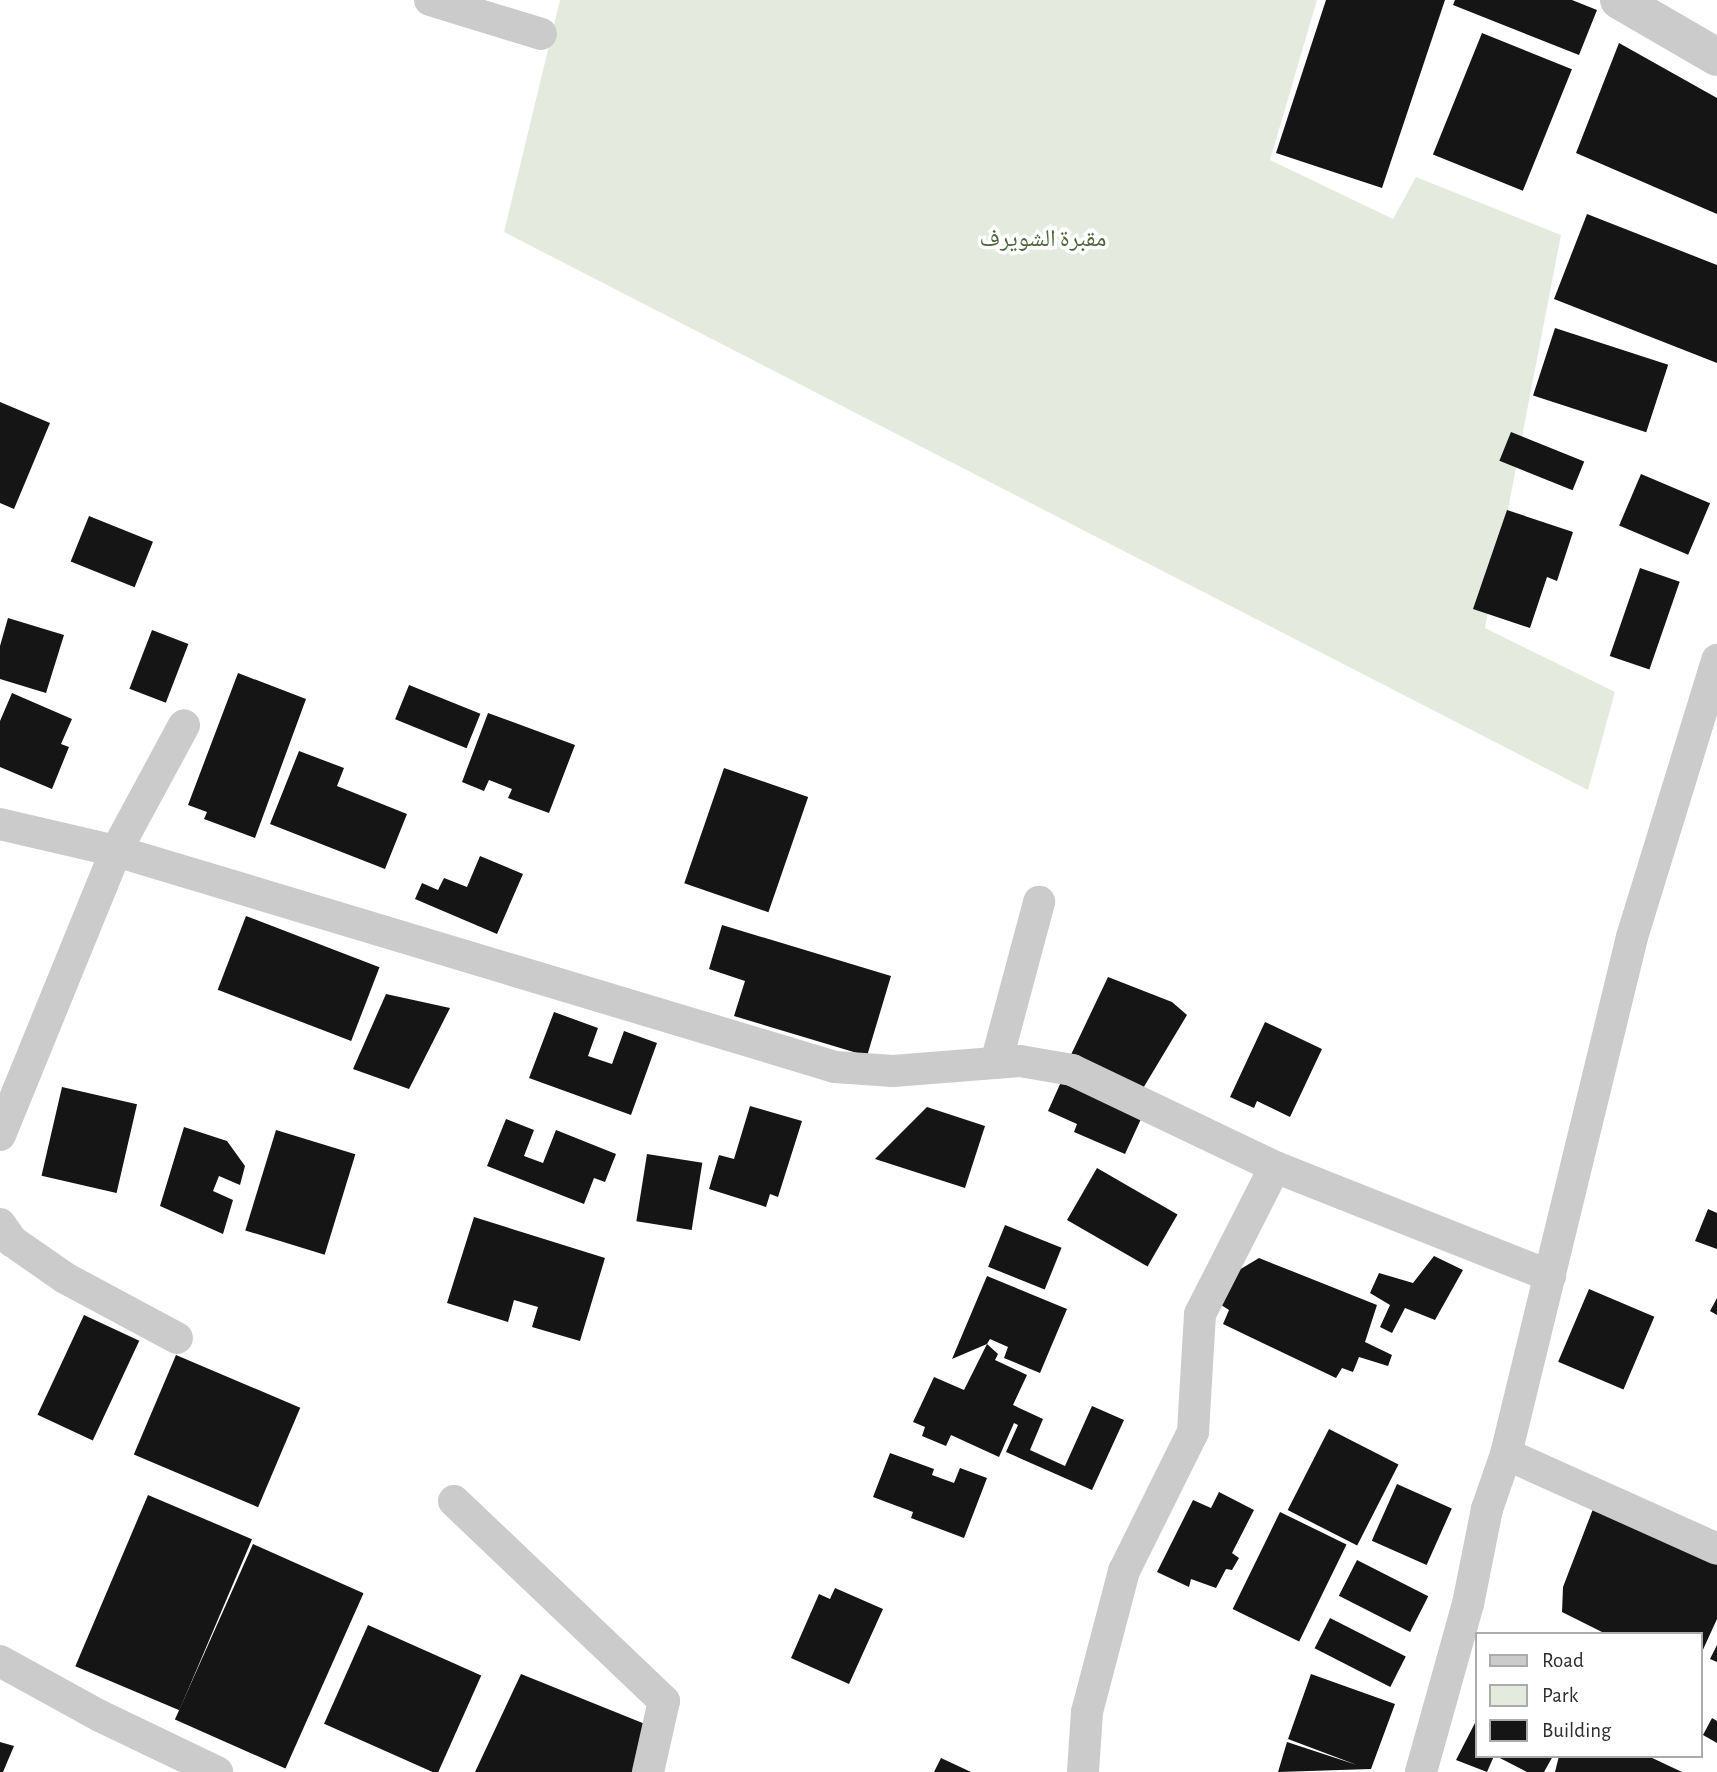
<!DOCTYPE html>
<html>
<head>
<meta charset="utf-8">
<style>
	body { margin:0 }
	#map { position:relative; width:1717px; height:1772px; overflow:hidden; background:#fff; font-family:"Alegreya Sans","Noto Naskh Arabic",sans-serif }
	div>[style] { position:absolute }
	.green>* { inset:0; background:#e4eadd }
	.building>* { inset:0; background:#151515; transform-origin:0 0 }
	.minor>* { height:32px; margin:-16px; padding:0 16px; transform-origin:16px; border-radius:16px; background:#cbcbcb }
	.tertiary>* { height:38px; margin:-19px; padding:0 19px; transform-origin:19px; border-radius:19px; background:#cbcbcb }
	span { translate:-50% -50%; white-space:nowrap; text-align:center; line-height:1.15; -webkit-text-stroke:7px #fff; paint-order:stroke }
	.park-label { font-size:24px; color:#51673f }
	.legend { position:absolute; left:1475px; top:1632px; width:228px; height:126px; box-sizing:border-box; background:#fff; border:2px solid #ababab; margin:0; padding:9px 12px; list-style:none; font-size:21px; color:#2e2e2e }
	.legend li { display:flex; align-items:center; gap:14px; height:35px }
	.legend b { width:35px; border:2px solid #ababab }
</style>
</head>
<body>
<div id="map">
	<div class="green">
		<div style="clip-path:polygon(560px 0,1317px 0,1270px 160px,1393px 219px,1416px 177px,1561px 235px,1485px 628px,1615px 692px,1588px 790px,504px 232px)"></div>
	</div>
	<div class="building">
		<div style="clip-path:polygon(1326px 0,1445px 0,1382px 188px,1276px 153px)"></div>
		<div style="clip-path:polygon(1455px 0,1572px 0,1597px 10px,1579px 55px,1453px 5px)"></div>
		<div style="left:1482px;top:33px;width:97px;height:131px;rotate:22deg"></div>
		<div style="clip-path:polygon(1619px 43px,1717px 98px,1717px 214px,1576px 153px)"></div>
		<div style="clip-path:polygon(1587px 214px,1717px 265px,1717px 363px,1554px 299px)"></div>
		<div style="left:1555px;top:328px;width:119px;height:71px;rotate:18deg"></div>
		<div style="clip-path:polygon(0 402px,50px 423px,14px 509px,0 503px)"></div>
		<div style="left:1511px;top:432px;width:79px;height:31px;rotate:22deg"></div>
		<div style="left:1641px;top:474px;width:75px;height:56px;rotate:23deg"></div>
		<div style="clip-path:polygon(1507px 510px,1573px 532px,1557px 581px,1547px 577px,1530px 628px,1473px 609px)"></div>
		<div style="left:89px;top:516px;width:69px;height:49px;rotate:22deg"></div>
		<div style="left:1640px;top:568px;width:42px;height:93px;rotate:19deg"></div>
		<div style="clip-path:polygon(8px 618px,64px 635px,46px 693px,0 679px,0 646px)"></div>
		<div style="left:152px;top:630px;width:39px;height:63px;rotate:21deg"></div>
		<div style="clip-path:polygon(238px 673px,306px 699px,255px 838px,204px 819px,207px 812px,188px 805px)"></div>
		<div style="left:409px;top:685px;width:77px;height:37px;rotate:22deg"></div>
		<div style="clip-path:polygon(12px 693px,72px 719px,61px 744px,69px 747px,52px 789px,0 767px,0 721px)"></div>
		<div style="clip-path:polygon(488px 713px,575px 745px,549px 813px,508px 798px,512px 789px,489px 780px,484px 791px,462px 782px)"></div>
		<div style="clip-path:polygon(299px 751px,344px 768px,337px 786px,407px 814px,385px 869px,270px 824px)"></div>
		<div style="left:724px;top:768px;width:89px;height:122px;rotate:19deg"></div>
		<div style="clip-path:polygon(480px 856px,523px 874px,497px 934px,415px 899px,422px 883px,438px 890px,444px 878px,467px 887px)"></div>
		<div style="left:246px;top:916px;width:143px;height:79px;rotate:21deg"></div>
		<div style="clip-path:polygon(722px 925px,891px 976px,867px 1056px,734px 1016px,745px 981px,709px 969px)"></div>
		<div style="clip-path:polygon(1108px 977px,1172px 1002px,1187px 1015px,1139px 1095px,1068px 1061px)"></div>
		<div style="clip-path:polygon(386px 994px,450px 1008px,409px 1089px,353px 1069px)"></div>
		<div style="clip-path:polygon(554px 1012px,598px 1028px,588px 1056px,612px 1064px,624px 1031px,657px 1043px,631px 1115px,529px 1078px)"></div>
		<div style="clip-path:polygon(1265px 1022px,1322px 1049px,1290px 1117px,1257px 1101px,1254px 1108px,1230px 1097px)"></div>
		<div style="clip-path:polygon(1065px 1073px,1146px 1108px,1125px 1154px,1074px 1132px,1077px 1124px,1048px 1111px)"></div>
		<div style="left:62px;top:1087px;width:77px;height:91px;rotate:13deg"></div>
		<div style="clip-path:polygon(750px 1106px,802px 1121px,778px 1197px,770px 1194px,766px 1207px,709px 1189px,719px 1155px,734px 1159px)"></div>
		<div style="clip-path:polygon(927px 1107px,985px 1126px,965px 1188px,875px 1159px)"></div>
		<div style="clip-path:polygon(506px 1119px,534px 1130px,524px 1156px,543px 1163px,556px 1130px,616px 1154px,605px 1182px,594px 1178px,584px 1204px,487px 1166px)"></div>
		<div style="clip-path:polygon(184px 1127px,227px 1141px,245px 1166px,240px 1185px,219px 1176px,213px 1191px,233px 1200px,223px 1234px,160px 1206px)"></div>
		<div style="left:276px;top:1130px;width:83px;height:105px;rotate:17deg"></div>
		<div style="left:647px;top:1154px;width:56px;height:68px;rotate:9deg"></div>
		<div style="left:1097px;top:1168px;width:93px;height:60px;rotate:30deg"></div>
		<div style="clip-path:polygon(1708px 1209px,1717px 1213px,1717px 1249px,1695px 1241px)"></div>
		<div style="clip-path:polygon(474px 1217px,605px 1258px,580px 1341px,532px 1327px,538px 1307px,514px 1300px,508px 1322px,447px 1303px)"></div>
		<div style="left:1005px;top:1225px;width:61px;height:45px;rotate:22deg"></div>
		<div style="clip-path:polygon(1434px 1256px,1463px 1270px,1435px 1320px,1405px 1308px,1392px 1333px,1380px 1327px,1390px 1305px,1370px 1293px,1379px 1273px,1413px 1283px)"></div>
		<div style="clip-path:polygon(1259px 1258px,1377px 1305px,1365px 1342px,1392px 1355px,1388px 1366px,1359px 1357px,1353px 1372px,1342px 1368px,1336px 1378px,1223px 1324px,1229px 1310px,1218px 1303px,1234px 1273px)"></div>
		<div style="clip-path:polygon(987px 1276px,1067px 1309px,1040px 1373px,1004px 1358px,1008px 1347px,990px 1339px,987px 1344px,998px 1354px,995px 1360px,1027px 1375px,1013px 1405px,1043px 1419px,1030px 1450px,1065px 1466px,1092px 1406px,1124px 1420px,1092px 1490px,1006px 1452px,1018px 1425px,1014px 1423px,999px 1457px,951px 1435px,946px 1446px,922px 1436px,925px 1427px,913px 1422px,934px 1377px,964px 1390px,987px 1344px,952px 1359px)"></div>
		<div style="left:1589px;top:1289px;width:71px;height:79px;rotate:23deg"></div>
		<div style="clip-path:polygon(1717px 1298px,1717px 1315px,1710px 1311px)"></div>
		<div style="left:84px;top:1315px;width:61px;height:110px;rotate:25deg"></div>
		<div style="left:176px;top:1355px;width:135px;height:108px;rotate:23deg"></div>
		<div style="left:1329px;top:1429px;width:78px;height:91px;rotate:27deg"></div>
		<div style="clip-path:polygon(890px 1453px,934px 1469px,932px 1475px,954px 1483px,960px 1468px,987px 1478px,964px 1538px,911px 1518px,913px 1512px,873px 1497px)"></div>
		<div style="left:1397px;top:1484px;width:60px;height:62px;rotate:24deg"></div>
		<div style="clip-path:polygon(1219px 1492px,1254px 1510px,1232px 1553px,1239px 1558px,1232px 1570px,1226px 1569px,1216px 1588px,1191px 1579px,1189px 1587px,1157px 1572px,1193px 1500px,1211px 1508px)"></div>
		<div style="left:148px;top:1495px;width:113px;height:186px;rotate:23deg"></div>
		<div style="clip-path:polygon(1593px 1509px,1717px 1562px,1717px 1619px,1701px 1654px,1701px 1634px,1606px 1634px,1562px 1612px,1563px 1587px)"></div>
		<div style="left:1280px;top:1512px;width:74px;height:108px;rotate:26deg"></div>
		<div style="left:253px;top:1544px;width:121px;height:192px;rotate:24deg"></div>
		<div style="left:1357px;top:1560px;width:80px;height:40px;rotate:27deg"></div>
		<div style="clip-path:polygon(835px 1588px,883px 1609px,849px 1684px,791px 1658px,819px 1594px,830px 1599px)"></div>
		<div style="left:1330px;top:1618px;width:85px;height:34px;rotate:27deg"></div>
		<div style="left:368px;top:1625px;width:124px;height:108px;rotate:24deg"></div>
		<div style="clip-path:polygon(1717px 1645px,1717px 1662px,1710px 1659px)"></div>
		<div style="clip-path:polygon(521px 1674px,650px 1726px,637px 1772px,475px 1772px)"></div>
		<div style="clip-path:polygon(1311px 1674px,1395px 1704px,1371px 1769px,1278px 1772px,1287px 1742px,1357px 1765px,1288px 1739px)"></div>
		<div style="clip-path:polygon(1712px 1718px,1717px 1721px,1717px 1743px,1703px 1735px)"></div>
		<div style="clip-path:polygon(1477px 1719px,1477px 1756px,1494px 1756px,1487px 1772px,1456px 1760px)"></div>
		<div style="clip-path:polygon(0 1742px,14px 1746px,3px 1772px,0 1772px)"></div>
		<div style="clip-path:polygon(1496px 1756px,1553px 1756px,1544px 1772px,1527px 1772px)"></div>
		<div style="clip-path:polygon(1559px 1756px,1648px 1756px,1682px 1772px,1555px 1772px)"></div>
		<div style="clip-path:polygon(941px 1758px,971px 1772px,934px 1772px)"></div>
	</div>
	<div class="minor">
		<div style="left:430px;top:0;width:116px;rotate:17deg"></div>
		<div style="left:0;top:824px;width:119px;rotate:13.1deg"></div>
		<div style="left:116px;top:851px;width:751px;rotate:16.72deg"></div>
		<div style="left:835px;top:1067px;width:58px;rotate:3.9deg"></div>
		<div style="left:893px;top:1071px;width:127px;rotate:-4.5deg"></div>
		<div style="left:1020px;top:1061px;width:53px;rotate:9.8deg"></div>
		<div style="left:1072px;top:1070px;width:225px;rotate:25.5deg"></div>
		<div style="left:1275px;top:1167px;width:296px;rotate:21.6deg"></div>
		<div style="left:996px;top:1063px;width:167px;rotate:-75deg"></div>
		<div style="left:0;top:1135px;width:307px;rotate:-67.8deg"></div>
		<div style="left:116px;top:851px;width:143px;rotate:-61.6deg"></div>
		<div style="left:0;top:1224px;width:21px;rotate:55deg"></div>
		<div style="left:12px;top:1241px;width:65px;rotate:34.9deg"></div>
		<div style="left:65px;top:1278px;width:127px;rotate:28.2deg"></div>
		<div style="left:1506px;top:1454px;width:231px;rotate:24.2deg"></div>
		<div style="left:454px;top:1501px;width:290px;rotate:43.6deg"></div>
		<div style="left:664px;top:1701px;width:73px;rotate:102.7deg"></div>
		<div style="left:0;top:1661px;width:114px;rotate:28.8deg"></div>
		<div style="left:100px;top:1716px;width:130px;rotate:25.6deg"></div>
		<div style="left:1083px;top:1772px;width:60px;rotate:-86.2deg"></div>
		<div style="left:1087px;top:1712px;width:146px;rotate:-75.3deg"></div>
		<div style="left:1124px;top:1571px;width:155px;rotate:-63.6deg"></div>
		<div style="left:1193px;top:1432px;width:118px;rotate:-86.6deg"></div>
		<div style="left:1200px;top:1314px;width:165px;rotate:-63deg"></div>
		<div style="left:1421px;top:1772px;width:174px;rotate:-74.4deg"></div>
		<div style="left:1468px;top:1604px;width:97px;rotate:-78.7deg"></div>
		<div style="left:1487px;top:1509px;width:58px;rotate:-70.9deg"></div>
		<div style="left:1506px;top:1454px;width:532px;rotate:-76.3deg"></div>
		<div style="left:1632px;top:937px;width:290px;rotate:-72.9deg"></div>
	</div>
	<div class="tertiary">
		<div style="left:1619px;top:0;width:113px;rotate:30.2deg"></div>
	</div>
	<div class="park-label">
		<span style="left:1043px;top:240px">مقبرة الشويرف</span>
	</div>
	<ul class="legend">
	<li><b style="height:9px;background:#cbcbcb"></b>Road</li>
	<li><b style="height:19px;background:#e4eadd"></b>Park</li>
	<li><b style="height:19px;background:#151515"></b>Building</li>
	</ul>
</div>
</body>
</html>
